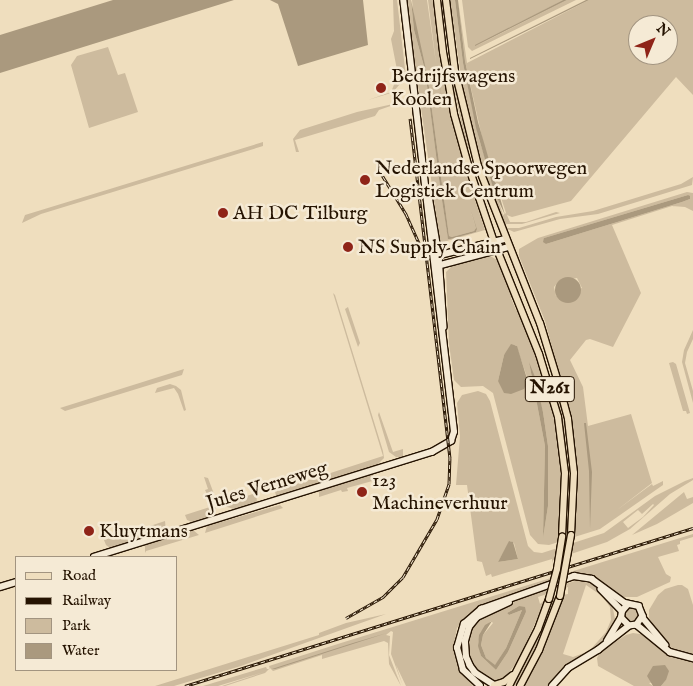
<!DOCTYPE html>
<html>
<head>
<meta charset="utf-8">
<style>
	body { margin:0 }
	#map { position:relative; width:693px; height:686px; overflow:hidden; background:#efdebe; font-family:"IM FELL English",serif }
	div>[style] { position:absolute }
	.green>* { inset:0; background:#cdbb9e }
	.round { border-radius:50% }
	.water>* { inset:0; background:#aa997e }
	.roads { filter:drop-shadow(1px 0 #251301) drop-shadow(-1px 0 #251301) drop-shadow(0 1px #251301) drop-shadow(0 -1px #251301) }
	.secondary>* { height:5.5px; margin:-2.75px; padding:0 2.75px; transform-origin:2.75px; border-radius:2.75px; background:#f5ead5 }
	.primary>* { height:6px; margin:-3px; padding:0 3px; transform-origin:3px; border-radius:3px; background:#efdebe }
	.rail>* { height:3px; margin-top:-1.5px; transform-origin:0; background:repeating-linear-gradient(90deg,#f5ead5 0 4px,#251301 0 8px); box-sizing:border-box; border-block:1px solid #251301 }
	.bridges { filter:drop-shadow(1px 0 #251301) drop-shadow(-1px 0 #251301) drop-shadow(0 1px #251301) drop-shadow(0 -1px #251301) }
	.primary-bridge>* { height:6px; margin:-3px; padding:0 3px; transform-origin:3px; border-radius:3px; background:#efdebe }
	.dots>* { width:14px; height:14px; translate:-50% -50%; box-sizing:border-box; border:2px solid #f5ead5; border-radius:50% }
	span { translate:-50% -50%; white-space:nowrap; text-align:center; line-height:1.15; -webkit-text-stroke:5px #f5ead5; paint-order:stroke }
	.shield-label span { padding:1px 4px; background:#f5ead5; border:1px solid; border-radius:4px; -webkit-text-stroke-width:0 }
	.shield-label { font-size:19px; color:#251301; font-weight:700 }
	.poi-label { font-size:20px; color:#251301 }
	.left { translate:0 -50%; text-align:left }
	.street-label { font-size:20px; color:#251301 }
	.legend { position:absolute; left:15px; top:556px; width:162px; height:115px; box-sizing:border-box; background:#f5ead5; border:1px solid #a29480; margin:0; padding:6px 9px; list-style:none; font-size:15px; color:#251301 }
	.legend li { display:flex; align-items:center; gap:10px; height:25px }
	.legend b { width:25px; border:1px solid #a29480 }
	.north { position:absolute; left:628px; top:15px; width:50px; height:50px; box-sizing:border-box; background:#f5ead5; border:1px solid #a29480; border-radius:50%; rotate:45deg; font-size:14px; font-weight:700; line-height:20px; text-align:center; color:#251301 }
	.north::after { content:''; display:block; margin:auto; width:18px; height:22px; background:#8f2418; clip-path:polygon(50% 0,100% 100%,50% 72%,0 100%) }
</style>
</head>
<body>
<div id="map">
	<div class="green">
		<div style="clip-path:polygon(393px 0,397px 0,406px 77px,393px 92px,391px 93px,368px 100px,391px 92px,398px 75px,391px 39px,394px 31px)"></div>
		<div style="clip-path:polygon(406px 0,411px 0,414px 30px,425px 70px,441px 194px,448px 238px,476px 232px,477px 229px,471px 212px,476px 228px,474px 231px,452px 237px,449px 236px,428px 80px,431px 79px,428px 79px,415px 29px,412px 0,427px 0,436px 63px,428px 0,435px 0,466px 173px,485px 230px,440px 243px)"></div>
		<div style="clip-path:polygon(441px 0,444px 0,454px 75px,470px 148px,467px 149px,451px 76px)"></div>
		<div style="clip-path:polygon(evenodd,450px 0,455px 0,463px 63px,479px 139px,503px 215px,506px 213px,484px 146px,465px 61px,458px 0,467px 63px,589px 0,693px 0,693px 95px,676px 77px,571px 201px,512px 217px,507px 215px,510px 222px,526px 222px,556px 212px,560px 213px,522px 224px,503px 224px,479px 160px,463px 90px,450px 0,638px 25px,668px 25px,668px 55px,638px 55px,638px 25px)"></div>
		<div style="clip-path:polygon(462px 0,563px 0,476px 46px,567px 0,576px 0,472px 51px,468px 47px)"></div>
		<div style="clip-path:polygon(108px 47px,118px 75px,125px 73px,138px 112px,89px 128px,71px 65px,77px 56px)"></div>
		<div style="clip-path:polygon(402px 102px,379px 110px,375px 116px,295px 140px,299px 152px,296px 152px,293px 139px,300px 130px,357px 112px)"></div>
		<div style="clip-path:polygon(263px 142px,263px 146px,41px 214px,22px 223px,25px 215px)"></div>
		<div style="clip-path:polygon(693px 177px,692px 185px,598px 214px,560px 219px,514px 232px,505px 228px,519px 228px,556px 217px,593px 211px,681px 184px)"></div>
		<div style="clip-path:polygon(evenodd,687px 192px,693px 193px,693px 211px,685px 207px,672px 206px,612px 225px,641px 293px,613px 347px,590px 339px,586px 340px,570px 360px,583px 387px,588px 426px,631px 414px,652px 483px,617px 510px,652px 484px,653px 486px,663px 481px,663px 485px,600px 529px,549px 545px,538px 544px,530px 535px,493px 393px,483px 386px,461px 387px,454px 380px,449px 344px,446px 272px,452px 266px,490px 256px,499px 261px,513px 297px,511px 298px,516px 310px,520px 311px,540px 364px,552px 406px,561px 464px,559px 537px,565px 535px,568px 488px,565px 444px,555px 393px,559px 392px,560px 395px,570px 463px,569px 534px,575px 532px,577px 488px,575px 454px,569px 411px,545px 321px,519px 256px,519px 249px,538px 238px,687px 192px,688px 195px,690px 199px,682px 202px,546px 244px,544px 238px,688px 195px,687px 192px,577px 278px,582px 288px,556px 296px,554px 287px,558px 282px,577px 278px,687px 192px,516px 345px,528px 380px,526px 388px,498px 381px,504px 355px,516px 345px,687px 192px,529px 362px,543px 412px,548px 446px,548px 506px,543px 538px,545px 446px,529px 362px)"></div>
		<div style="clip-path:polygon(333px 293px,335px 295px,383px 451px,384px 458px,377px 465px,276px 496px,275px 491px,383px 456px)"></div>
		<div style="clip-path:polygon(348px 307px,360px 343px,358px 347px,345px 309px)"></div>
		<div style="clip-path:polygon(693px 330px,693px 339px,687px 352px,685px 363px,693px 391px,693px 403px,682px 362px,684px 350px)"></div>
		<div style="clip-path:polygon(673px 362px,676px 364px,690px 413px,687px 414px,686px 411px,683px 411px,669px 363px)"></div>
		<div style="clip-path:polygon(184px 369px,182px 375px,65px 411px,60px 408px)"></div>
		<div style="clip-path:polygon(170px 384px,176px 386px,181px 390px,186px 410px,184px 411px,178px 394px,174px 388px,155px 393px,157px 388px)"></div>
		<div style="clip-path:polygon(evenodd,478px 391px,486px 394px,490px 401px,528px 546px,534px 552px,542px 553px,604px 533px,655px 496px,685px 481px,693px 478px,693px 480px,670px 494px,630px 529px,607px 542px,553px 560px,552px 563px,552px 559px,492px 577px,491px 574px,486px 576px,482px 562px,477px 561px,467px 485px,456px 485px,460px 436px,457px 403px,462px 395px,478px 391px,653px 504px,654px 505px,643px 517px,628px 528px,623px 522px,638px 510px,642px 514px,653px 504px,478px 391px,510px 541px,514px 543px,518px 559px,498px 562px,510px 541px)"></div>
		<div style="clip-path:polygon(379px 412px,393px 452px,403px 449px,403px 457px,396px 457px,389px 452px,378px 415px)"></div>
		<div style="clip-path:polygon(372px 474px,376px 480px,347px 488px,348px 491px,342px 492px,341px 490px,319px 497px,319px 491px)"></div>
		<div style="clip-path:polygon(204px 477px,208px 478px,214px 494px,210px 497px,211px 499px,215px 500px,216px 509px,210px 517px,192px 522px,187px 520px,185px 515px,213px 506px,205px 490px,208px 489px)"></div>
		<div style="clip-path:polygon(684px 492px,687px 499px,693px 497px,693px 503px,657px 524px,632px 535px)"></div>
		<div style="clip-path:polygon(256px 493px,257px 502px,234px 509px,224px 506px,220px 497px,224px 496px,227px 500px,231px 501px)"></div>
		<div style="clip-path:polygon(280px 505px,283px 508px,205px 533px,207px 526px)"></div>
		<div style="clip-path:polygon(165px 521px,166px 531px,136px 540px,133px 537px,132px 532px)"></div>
		<div style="clip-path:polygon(193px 530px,199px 535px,146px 551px,145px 553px,145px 545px)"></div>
		<div style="clip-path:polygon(127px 533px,128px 542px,110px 548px,106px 545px,104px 540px)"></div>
		<div style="clip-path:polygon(693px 534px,693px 537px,680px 541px,680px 544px,677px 545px,679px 551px,658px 557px,666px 574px,671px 577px,670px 582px,637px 597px,618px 597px,593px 577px,577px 574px,545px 583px,468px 614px,457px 628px,453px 649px,459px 670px,473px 686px,406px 686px,396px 665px,403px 686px,391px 654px,393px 632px,391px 631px,386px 635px,390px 636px,389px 655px,401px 686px,389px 664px,388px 643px,384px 641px,322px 659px,322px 655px,273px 671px,270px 668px,265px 673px,225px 686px,222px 686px,264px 672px,218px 686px,203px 686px,266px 667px,267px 669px,270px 669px,269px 666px,341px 643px)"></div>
		<div style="clip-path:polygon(evenodd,578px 580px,592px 584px,601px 590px,612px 604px,615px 619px,602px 643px,591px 649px,606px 632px,611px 620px,610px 607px,602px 596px,586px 585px,563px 654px,573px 657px,584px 653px,561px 669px,549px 686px,524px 686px,545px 643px,563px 595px,568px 594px,568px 587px,538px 597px,540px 604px,545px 600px,541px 610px,518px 661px,503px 680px,494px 682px,478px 673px,468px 657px,466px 646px,471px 629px,479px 618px,525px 597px,578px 580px,519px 606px,526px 612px,508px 652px,496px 670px,481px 656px,478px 643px,481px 632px,491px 621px,493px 623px,483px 635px,481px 645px,486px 658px,495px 666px,506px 648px,522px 610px,509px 615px,507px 613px,519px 606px)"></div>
		<div style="clip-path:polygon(678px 585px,682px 585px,688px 589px,693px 605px,693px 655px,677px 651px,665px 643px,649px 618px,649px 610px,658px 595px,665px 589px)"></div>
		<div style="clip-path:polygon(556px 597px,536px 650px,517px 685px,513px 686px,535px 643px,552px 598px)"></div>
		<div class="round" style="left:624px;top:607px;width:16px;height:16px"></div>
		<div style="clip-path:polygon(386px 614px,241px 666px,174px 686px,155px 686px,319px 635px,319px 633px,346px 623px)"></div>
		<div style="clip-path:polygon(633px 633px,647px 635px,672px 655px,693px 661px,693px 686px,661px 686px,666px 680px,649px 683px,653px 686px,634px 686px,598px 666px,597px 658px,600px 652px,626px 635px)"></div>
	</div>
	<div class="water">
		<div style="clip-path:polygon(113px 0,234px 0,0 73px,0 35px)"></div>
		<div style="clip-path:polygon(270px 0,363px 0,368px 45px,298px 66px,278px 4px)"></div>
		<div style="clip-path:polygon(411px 0,428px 79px,438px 78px,446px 118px,438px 79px,428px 80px,449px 236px,452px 237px,474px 231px,476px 228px,471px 211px,477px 229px,476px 232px,450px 239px,448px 239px,441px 194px,425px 70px,414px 30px)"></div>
		<div style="clip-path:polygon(455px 0,458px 0,465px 61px,478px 122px,505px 215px,494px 191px,476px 128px,463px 63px)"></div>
		<div style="clip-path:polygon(563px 0,567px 0,475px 46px,475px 45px)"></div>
		<div style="clip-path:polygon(586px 0,589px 0,470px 59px,470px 58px)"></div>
		<div style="clip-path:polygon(688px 195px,690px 196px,690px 199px,682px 202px,546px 244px,543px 242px,544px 238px)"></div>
		<div class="round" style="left:555px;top:277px;width:26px;height:26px"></div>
		<div style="clip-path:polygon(511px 344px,517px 346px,528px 382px,524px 389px,511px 394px,504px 393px,498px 381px,504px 355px)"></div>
		<div style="clip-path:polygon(529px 362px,535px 377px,543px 412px,548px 446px,548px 506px,543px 538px,545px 446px)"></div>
		<div style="clip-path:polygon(584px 423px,586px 423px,592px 472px,590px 529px,589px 471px)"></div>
		<div style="clip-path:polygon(509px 541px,513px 542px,518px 559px,498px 562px)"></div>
		<div style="clip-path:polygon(519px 606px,525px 607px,526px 612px,508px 652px,496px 670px,481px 656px,478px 646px,479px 635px,485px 625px,492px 621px,483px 635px,481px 645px,486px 658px,495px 665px,506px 648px,522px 610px,509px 615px,507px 613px)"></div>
		<div style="clip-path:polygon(387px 633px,275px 669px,272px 669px,353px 643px)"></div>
		<div style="clip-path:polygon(665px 665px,669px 671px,666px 680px,661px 686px,653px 686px,647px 676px,653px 666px)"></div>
	</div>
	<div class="roads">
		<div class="secondary">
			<div style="left:428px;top:190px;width:67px;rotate:80.5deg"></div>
			<div style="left:439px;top:256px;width:71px;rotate:86deg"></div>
			<div style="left:436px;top:256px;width:71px;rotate:-13.8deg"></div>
			<div style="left:437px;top:266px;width:74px;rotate:-14.8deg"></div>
			<div style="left:94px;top:557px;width:354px;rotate:-17.3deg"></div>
			<div style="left:432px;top:452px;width:22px;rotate:-30deg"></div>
			<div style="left:451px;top:441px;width:9px;rotate:-72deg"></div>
			<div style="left:454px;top:432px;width:435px;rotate:-96.7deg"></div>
			<div style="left:0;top:587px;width:17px;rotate:-17deg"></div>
			<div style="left:601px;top:589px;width:30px;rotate:46deg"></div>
			<div style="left:643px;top:618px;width:35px;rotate:50deg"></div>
			<div style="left:637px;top:625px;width:43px;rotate:39.3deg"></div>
			<div style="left:670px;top:652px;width:24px;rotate:15deg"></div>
			<div style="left:607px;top:641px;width:27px;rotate:-59deg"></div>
			<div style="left:480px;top:686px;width:23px;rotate:-137deg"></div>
			<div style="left:463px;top:670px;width:23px;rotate:-105deg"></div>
			<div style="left:457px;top:648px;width:25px;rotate:-74deg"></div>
			<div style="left:464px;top:624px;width:23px;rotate:-41deg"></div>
			<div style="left:481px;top:609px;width:99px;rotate:-19.5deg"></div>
			<div style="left:574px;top:576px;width:18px;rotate:9deg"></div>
			<div style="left:592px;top:579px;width:41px;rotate:36deg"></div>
			<div style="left:625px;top:603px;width:14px;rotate:12deg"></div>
			<div style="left:639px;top:606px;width:11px;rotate:68deg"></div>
			<div style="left:643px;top:616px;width:11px;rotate:124deg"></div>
			<div style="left:637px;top:625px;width:8px;rotate:173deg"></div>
			<div style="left:629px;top:626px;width:11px;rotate:-135deg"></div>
			<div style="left:621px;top:618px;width:7px;rotate:-82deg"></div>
			<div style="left:622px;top:611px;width:9px;rotate:-49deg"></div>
			<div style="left:495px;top:686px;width:24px;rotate:-147deg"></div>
			<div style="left:475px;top:673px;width:9px;rotate:-126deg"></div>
			<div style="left:470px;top:666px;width:10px;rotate:-114deg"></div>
			<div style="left:466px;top:657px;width:16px;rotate:-94deg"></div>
			<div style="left:465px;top:641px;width:15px;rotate:-74deg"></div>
			<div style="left:469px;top:627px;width:13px;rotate:-51deg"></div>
			<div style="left:477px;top:617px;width:35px;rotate:-25deg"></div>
			<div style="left:552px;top:686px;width:24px;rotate:-48deg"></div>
			<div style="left:568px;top:668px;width:35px;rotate:-31deg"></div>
			<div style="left:598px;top:650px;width:39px;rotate:-38deg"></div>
		</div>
		<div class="primary">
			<div style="left:437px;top:0;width:52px;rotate:83.4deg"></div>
			<div style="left:443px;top:52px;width:63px;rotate:79.9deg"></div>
			<div style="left:454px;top:114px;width:56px;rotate:74.5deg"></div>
			<div style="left:469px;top:168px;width:78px;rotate:71.3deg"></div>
			<div style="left:494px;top:242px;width:121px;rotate:68.1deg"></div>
			<div style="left:539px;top:354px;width:66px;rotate:73.2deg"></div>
			<div style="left:558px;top:417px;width:56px;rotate:82.9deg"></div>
			<div style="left:565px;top:473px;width:63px;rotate:92.7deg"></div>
			<div style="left:446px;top:0;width:72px;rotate:82.8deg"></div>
			<div style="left:455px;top:71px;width:98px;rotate:76.4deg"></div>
			<div style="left:478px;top:166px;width:169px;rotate:68.5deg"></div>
			<div style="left:540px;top:323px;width:65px;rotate:73deg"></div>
			<div style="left:559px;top:385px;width:35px;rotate:75deg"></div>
			<div style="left:568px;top:419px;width:54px;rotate:83.7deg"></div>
			<div style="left:574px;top:473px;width:62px;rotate:92.8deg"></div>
			<div style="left:494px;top:685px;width:10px;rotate:-17deg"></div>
			<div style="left:504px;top:682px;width:11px;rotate:-38deg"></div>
			<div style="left:509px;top:686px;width:64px;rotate:-63deg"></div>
			<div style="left:538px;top:629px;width:32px;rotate:-70deg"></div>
			<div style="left:520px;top:686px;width:41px;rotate:-62.2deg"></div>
			<div style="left:539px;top:650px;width:58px;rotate:-68.7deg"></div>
		</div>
	</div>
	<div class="rail">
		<div style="left:379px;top:170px;width:52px;rotate:58.5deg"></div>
		<div style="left:406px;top:214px;width:35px;rotate:66deg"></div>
		<div style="left:346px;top:618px;width:43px;rotate:-29.6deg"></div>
		<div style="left:383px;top:597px;width:28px;rotate:-45deg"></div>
		<div style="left:403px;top:577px;width:67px;rotate:-59.6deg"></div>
		<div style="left:437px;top:519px;width:37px;rotate:-71deg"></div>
		<div style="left:449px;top:484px;width:26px;rotate:-88deg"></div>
		<div style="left:450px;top:458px;width:342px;rotate:-96.7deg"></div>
		<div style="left:185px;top:686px;width:532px;rotate:-17.28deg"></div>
	</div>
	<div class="bridges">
		<div class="primary-bridge">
			<div style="left:560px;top:596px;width:62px;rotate:-79.8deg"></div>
			<div style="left:549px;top:599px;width:31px;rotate:-75deg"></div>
			<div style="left:557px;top:569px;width:33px;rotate:-81deg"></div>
		</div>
	</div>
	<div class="dots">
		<div style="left:381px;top:88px;background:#8f2418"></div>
		<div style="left:365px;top:180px;background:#8f2418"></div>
		<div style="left:223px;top:213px;background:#8f2418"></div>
		<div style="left:348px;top:247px;background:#8f2418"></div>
		<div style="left:362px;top:492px;background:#8f2418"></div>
		<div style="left:89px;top:531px;background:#8f2418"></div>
	</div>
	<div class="shield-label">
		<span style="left:550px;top:389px">N261</span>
	</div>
	<div class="poi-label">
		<span class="left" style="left:391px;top:88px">Bedrijfswagens<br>Koolen</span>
		<span class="left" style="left:375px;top:180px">Nederlandse Spoorwegen<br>Logistiek Centrum</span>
		<span class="left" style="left:233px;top:213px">AH DC Tilburg</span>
		<span class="left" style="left:358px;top:247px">NS Supply Chain</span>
		<span class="left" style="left:372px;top:492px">123<br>Machineverhuur</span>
		<span class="left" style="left:99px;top:531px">Kluytmans</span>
	</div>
	<div class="street-label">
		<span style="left:267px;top:486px;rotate:-17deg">Jules Verneweg</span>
	</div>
	<ul class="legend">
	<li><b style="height:6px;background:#efdebe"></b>Road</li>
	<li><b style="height:6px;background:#251301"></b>Railway</li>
	<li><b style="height:14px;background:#cdbb9e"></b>Park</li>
	<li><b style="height:14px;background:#aa997e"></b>Water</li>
	</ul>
	<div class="north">N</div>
</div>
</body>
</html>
